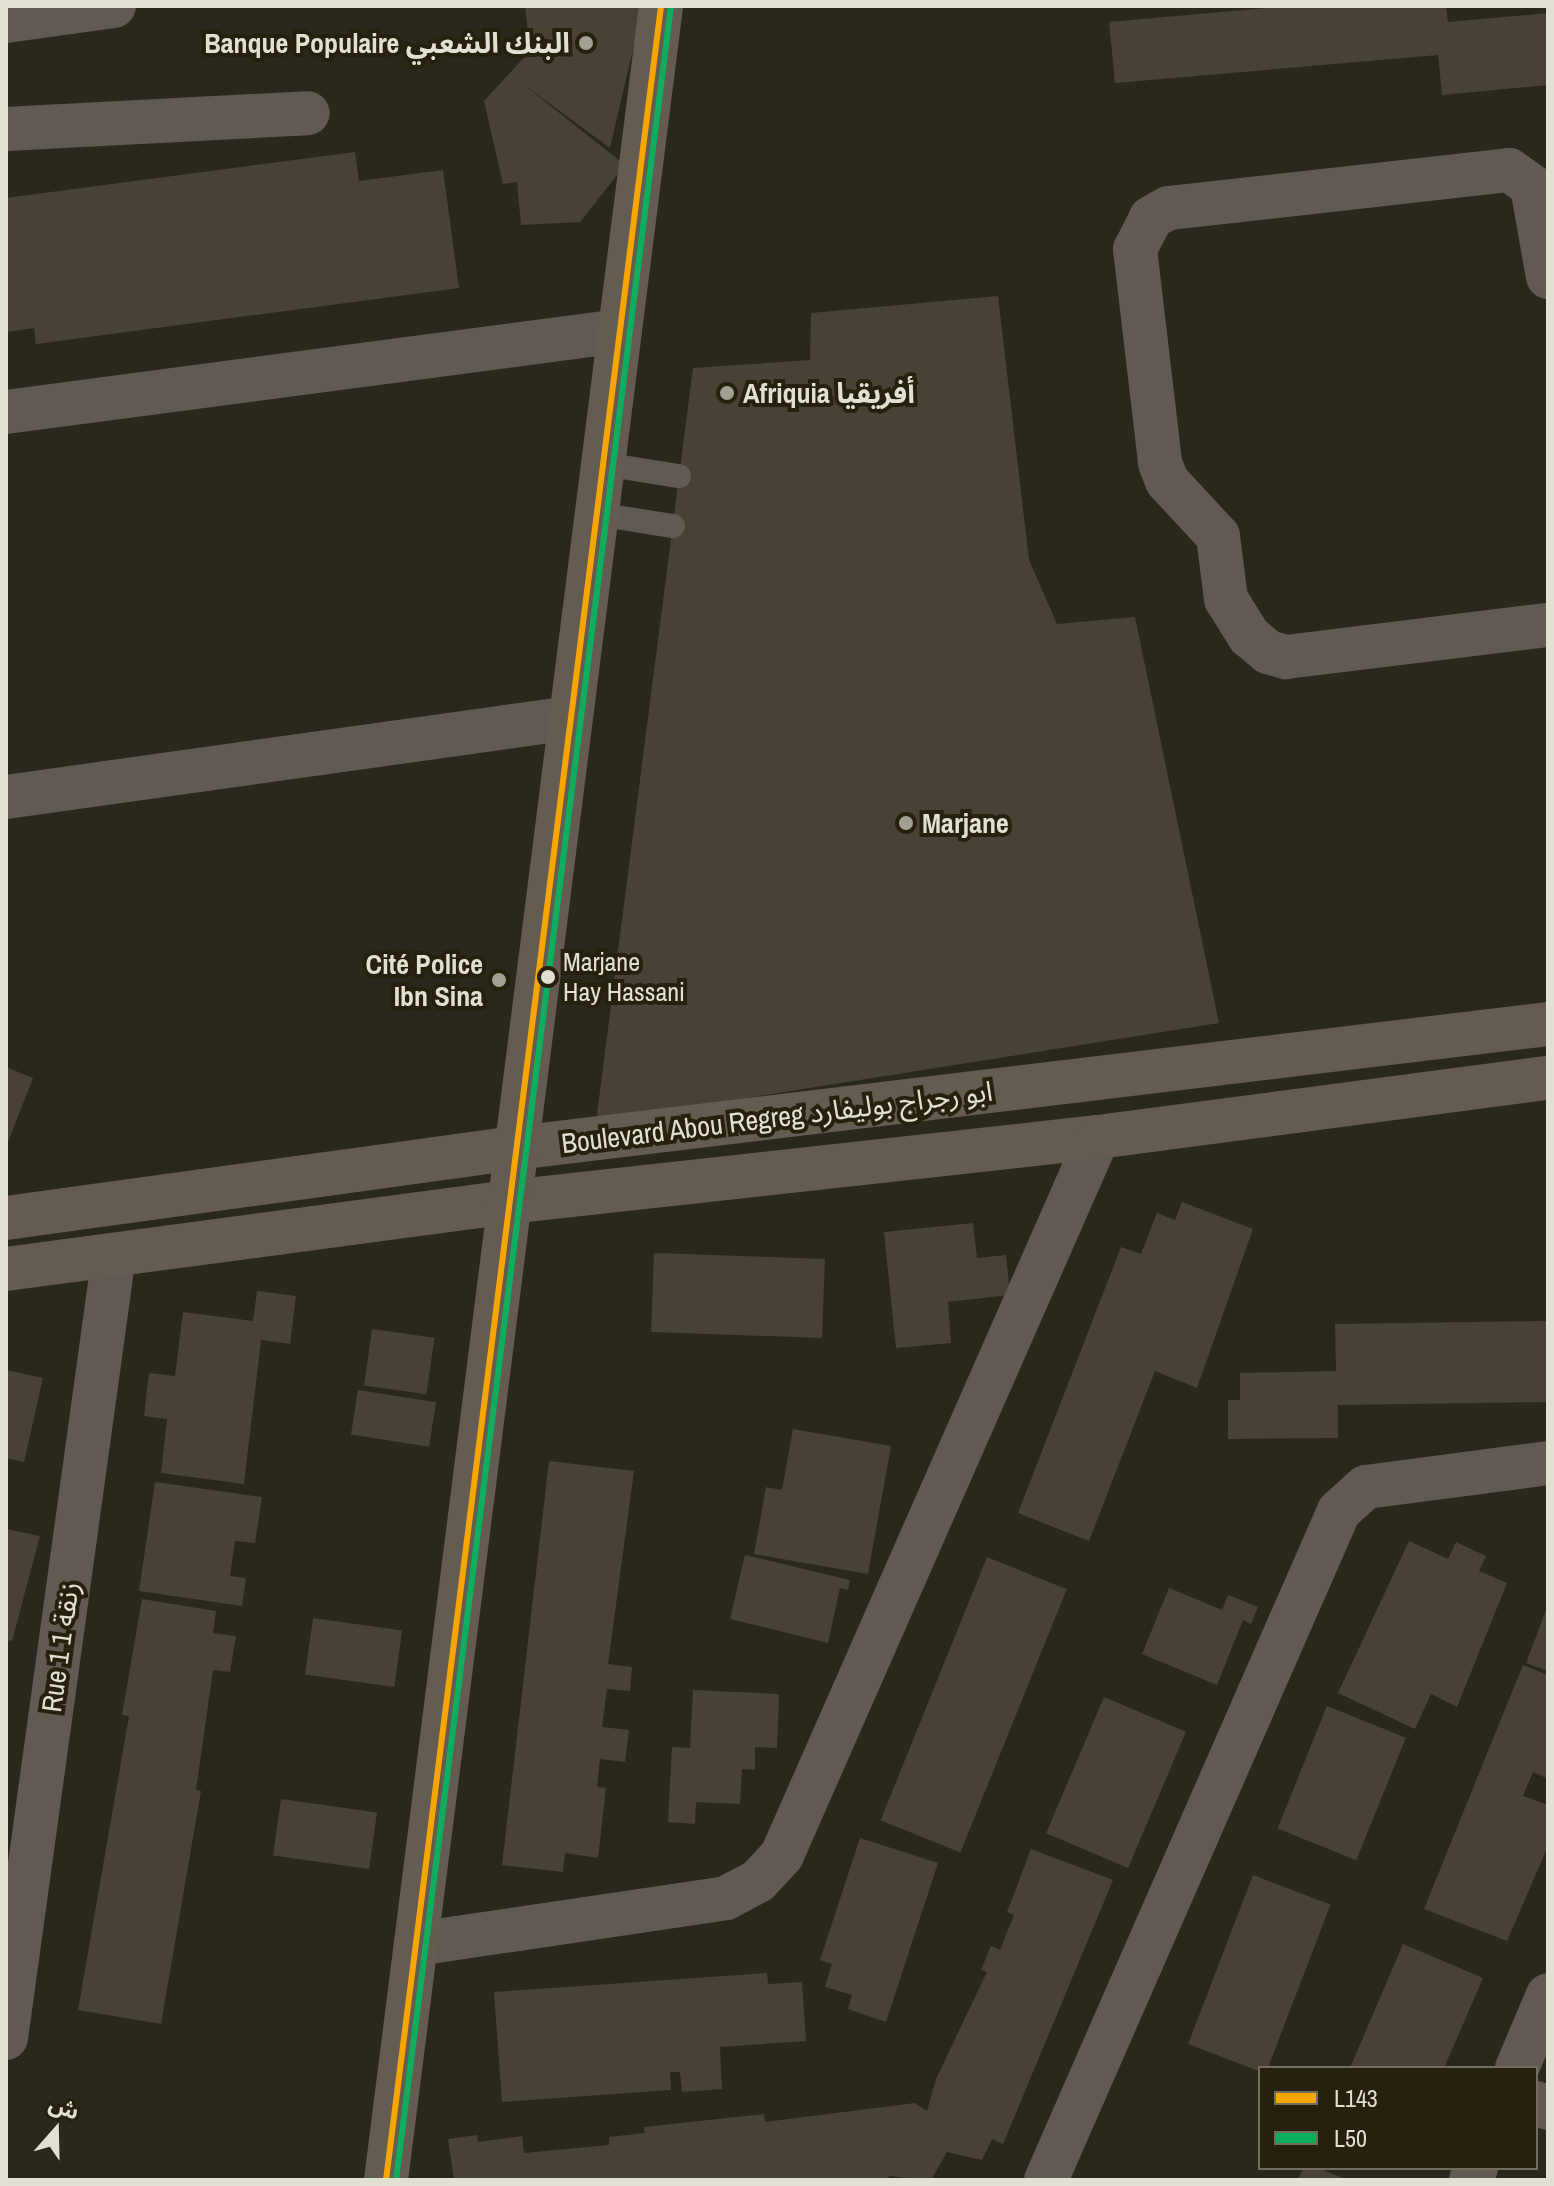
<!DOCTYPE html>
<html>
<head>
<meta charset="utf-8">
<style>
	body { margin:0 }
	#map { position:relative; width:1554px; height:2186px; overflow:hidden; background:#2a281d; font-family:"Archivo Narrow","Noto Sans Arabic",sans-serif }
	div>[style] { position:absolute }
	.building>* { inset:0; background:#474235; transform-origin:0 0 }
	.lane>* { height:24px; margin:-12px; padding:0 12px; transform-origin:12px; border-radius:12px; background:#615a53 }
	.street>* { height:44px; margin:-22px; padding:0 22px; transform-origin:22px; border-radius:22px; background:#615a53 }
	.secondary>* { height:44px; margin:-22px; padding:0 22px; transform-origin:22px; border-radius:22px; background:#645c53 }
	.bus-1>* { height:6px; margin:-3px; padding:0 3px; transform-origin:3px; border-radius:3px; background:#f7a600 }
	.bus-2>* { height:6px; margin:-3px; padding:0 3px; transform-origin:3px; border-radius:3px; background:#0daf5c }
	.dots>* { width:22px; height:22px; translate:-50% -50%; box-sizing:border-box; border:4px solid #26210d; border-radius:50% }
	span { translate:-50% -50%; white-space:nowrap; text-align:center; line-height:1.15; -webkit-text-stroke:8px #26210d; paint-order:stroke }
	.bus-label { font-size:26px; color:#e2dfd3 }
	.left { translate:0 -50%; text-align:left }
	.poi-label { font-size:28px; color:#e2dfd3; font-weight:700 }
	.right { translate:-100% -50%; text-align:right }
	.street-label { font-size:28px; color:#e2dfd3 }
	.frame { position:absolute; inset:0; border:8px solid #e2dfd3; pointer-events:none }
	.legend { position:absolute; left:1258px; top:2066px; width:280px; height:104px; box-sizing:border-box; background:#26210d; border:2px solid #716d5c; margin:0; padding:10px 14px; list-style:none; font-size:24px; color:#e2dfd3 }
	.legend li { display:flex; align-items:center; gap:16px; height:40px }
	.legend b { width:40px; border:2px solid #716d5c }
	.north { position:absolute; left:16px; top:2090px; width:80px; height:80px; -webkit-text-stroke:6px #26210d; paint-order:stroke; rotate:20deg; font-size:22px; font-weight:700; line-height:32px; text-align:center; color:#e2dfd3 }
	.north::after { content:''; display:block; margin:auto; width:28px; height:36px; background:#e2dfd3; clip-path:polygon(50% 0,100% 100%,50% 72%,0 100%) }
</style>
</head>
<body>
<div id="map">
	<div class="building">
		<div style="clip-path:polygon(525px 6px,643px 6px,610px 148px,523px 84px,625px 165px,580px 222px,521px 225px,517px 182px,503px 184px,484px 101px,530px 51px)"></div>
		<div style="clip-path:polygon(1288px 6px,1446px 6px,1448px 22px,1548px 13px,1548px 85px,1442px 95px,1438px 55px,1115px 83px,1109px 22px)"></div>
		<div style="clip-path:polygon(355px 152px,359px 181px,443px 170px,459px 288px,36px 344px,34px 328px,6px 332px,6px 198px)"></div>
		<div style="clip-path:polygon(998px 296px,1029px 560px,1057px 624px,1135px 617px,1219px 1023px,596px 1122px,693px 368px,810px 360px,811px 313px)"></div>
		<div style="clip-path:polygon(6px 1067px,33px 1078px,6px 1147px)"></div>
		<div style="clip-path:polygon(1182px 1202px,1253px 1229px,1197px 1388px,1155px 1371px,1089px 1541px,1018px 1513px,1121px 1247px,1141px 1254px,1157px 1213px,1175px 1220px)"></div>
		<div style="clip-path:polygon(973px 1223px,977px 1258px,1006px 1255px,1010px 1295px,948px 1302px,951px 1343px,896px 1348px,884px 1232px)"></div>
		<div style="left:654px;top:1253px;width:171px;height:79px;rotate:2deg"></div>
		<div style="clip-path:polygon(257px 1291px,296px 1296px,290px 1344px,261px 1340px,244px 1484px,161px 1473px,167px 1419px,144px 1416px,149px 1373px,175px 1376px,183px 1312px,253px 1321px)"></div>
		<div style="clip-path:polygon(1548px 1321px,1548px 1402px,1338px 1405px,1338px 1438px,1228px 1439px,1228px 1400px,1240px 1400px,1240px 1373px,1336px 1371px,1335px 1324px)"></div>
		<div style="left:372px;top:1329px;width:63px;height:57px;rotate:8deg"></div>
		<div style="clip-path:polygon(6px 1370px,43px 1378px,24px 1462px,6px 1458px)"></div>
		<div style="left:358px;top:1390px;width:79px;height:45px;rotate:9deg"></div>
		<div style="clip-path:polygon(793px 1429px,891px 1446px,868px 1574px,754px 1554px,766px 1487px,782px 1490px)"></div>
		<div style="clip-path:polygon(549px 1461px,634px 1471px,608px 1664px,632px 1667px,630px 1691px,607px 1689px,602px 1727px,629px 1730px,625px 1762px,600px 1759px,597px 1787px,606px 1788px,598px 1858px,565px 1853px,563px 1872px,502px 1865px)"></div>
		<div style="clip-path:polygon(155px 1482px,262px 1497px,255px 1543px,235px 1541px,230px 1576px,246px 1578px,242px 1606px,139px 1591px)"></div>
		<div style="clip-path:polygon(6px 1529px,40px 1536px,12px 1641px,6px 1640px)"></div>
		<div style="clip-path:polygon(1409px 1541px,1448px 1559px,1456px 1542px,1486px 1556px,1479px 1571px,1507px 1583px,1457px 1707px,1431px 1694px,1415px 1729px,1338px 1693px)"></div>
		<div style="clip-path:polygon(745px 1555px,850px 1580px,848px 1590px,840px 1588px,828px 1643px,730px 1619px)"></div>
		<div style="left:987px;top:1557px;width:86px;height:284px;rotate:22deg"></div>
		<div style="clip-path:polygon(1169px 1588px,1222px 1610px,1228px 1595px,1258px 1607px,1251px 1624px,1243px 1620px,1217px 1685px,1142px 1654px)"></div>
		<div style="clip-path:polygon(142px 1599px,216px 1611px,213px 1633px,236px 1636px,230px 1672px,213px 1670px,196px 1790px,201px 1791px,161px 2024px,78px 2010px,129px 1716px,122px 1715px)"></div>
		<div style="clip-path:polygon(1548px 1605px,1548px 1671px,1526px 1663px)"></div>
		<div style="left:313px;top:1618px;width:90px;height:57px;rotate:8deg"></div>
		<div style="clip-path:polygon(1523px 1665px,1548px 1675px,1548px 1779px,1533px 1772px,1523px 1796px,1548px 1805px,1548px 1846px,1507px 1941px,1424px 1909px)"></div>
		<div style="clip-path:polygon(693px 1690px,779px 1694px,777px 1748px,755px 1747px,755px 1770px,742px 1769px,740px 1804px,696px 1802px,695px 1824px,668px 1822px,672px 1747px,690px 1748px)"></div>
		<div style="left:1104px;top:1697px;width:89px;height:148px;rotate:23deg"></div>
		<div style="left:1327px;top:1706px;width:85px;height:132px;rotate:22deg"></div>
		<div style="left:281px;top:1799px;width:97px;height:57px;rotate:8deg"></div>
		<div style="clip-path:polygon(860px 1838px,938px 1863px,886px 2022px,848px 2009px,852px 1995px,825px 1987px,832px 1964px,820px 1960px)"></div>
		<div style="clip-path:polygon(1031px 1849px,1113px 1880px,1003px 2144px,992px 2139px,982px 2160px,947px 2152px,931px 2180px,889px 2176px,889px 2180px,454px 2180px,448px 2139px,477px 2135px,478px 2142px,522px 2136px,524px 2153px,609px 2145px,609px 2137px,645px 2133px,644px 2127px,764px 2114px,765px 2122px,915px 2103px,927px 2111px,936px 2079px,987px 1972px,981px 1970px,991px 1946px,1000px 1950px,1014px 1915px,1007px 1912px)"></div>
		<div style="left:1253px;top:1875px;width:83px;height:181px;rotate:21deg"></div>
		<div style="clip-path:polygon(1403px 1944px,1483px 1978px,1444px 2068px,1350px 2068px)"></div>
		<div style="clip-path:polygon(767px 1973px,768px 1984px,802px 1982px,806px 2041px,720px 2047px,722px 2089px,682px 2092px,680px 2072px,670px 2072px,671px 2090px,502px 2102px,494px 1992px)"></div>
		<div style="clip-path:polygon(1303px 2168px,1318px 2168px,1348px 2180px,1298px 2180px)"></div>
	</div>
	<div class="lane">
		<div style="left:603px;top:464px;width:77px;rotate:9deg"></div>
		<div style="left:597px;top:514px;width:77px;rotate:9deg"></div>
	</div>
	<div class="street">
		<div style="left:6px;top:21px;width:109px;rotate:-7.9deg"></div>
		<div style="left:6px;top:129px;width:302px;rotate:-3deg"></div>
		<div style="left:1548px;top:277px;width:92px;rotate:-100deg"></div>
		<div style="left:1532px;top:186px;width:28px;rotate:-145deg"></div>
		<div style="left:1509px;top:170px;width:343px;rotate:173.6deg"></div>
		<div style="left:1168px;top:208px;width:20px;rotate:150deg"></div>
		<div style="left:1151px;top:218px;width:35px;rotate:117deg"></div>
		<div style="left:1135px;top:249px;width:215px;rotate:83.3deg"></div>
		<div style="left:1160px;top:463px;width:19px;rotate:69deg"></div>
		<div style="left:1167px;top:481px;width:75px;rotate:47.2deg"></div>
		<div style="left:1218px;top:536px;width:64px;rotate:82.8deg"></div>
		<div style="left:1226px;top:599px;width:44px;rotate:58.1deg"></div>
		<div style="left:1249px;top:636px;width:25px;rotate:40deg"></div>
		<div style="left:1268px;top:652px;width:19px;rotate:16deg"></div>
		<div style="left:1286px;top:657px;width:264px;rotate:-7deg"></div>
		<div style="left:6px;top:412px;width:619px;rotate:-7.52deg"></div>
		<div style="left:6px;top:797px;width:570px;rotate:-7.96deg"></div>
		<div style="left:416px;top:1944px;width:313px;rotate:-8.4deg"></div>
		<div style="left:726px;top:1898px;width:36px;rotate:-28deg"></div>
		<div style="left:758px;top:1881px;width:35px;rotate:-47deg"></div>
		<div style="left:782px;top:1855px;width:784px;rotate:-66.25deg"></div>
		<div style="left:6px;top:2038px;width:790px;rotate:-82.15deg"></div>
		<div style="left:1517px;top:2068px;width:79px;rotate:-67deg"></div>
		<div style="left:1536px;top:2103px;width:13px;rotate:23deg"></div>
		<div style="left:1046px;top:2180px;width:730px;rotate:-66.35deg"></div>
		<div style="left:1339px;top:1511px;width:36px;rotate:-42deg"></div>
		<div style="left:1366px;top:1487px;width:184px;rotate:-7.5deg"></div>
		<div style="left:1471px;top:2180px;width:13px;rotate:-67deg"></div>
	</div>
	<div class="secondary">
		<div style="left:6px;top:1218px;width:515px;rotate:-7.82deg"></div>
		<div style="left:516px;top:1148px;width:1039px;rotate:-6.85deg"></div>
		<div style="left:6px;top:1269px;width:507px;rotate:-7.59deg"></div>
		<div style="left:509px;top:1202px;width:593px;rotate:-6.3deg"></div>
		<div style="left:1098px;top:1137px;width:454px;rotate:-7.5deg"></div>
		<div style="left:386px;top:2180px;width:2191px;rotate:-82.79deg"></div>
	</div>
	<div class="bus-1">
		<div style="left:386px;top:2180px;width:2191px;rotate:-82.79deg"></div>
	</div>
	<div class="bus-2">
		<div style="left:396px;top:2180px;width:2190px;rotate:-82.79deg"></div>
	</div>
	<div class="dots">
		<div style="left:586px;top:43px;background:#a29f93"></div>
		<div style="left:727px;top:393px;background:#a29f93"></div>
		<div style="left:906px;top:823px;background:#a29f93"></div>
		<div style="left:548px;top:977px;background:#e2dfd3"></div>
		<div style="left:499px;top:980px;background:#a29f93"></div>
	</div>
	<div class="bus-label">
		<span class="left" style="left:563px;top:977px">Marjane<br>Hay Hassani</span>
	</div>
	<div class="poi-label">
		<span class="right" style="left:570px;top:43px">Banque Populaire البنك الشعبي</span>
		<span class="left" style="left:743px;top:393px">Afriquia أفريقيا</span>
		<span class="left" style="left:922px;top:823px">Marjane</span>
		<span class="right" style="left:483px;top:980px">Cité Police<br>Ibn Sina</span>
	</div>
	<div class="street-label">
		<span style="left:777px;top:1117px;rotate:-7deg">Boulevard Abou Regreg ابو رجراج بوليفارد</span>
		<span style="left:60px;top:1647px;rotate:-82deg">Rue 1 زنقة 1</span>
	</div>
	<div class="frame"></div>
	<ul class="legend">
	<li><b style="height:10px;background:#f7a600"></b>L143</li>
	<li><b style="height:10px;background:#0daf5c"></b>L50</li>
	</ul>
	<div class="north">ش</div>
</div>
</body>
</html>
